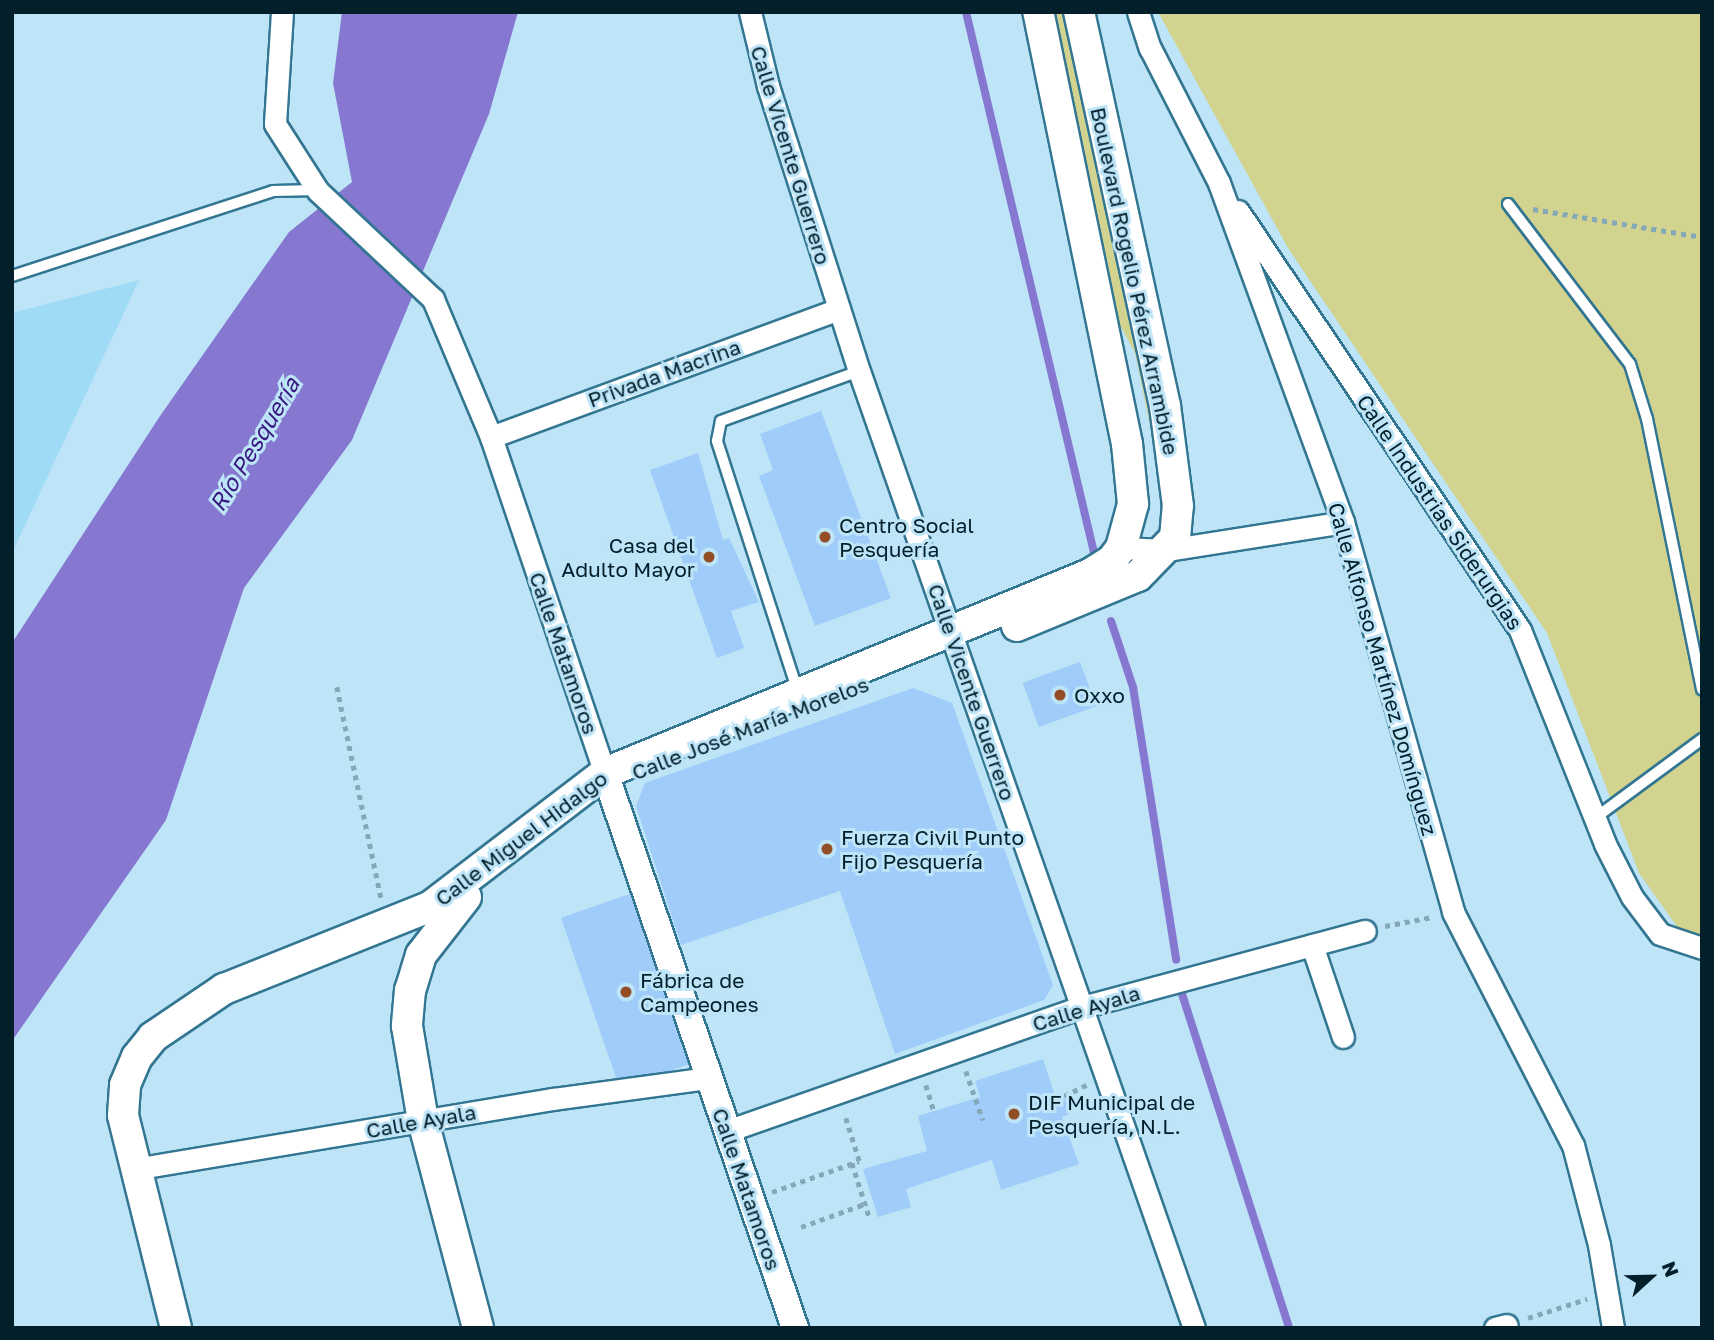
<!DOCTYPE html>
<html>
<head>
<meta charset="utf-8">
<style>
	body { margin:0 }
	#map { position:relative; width:1714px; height:1340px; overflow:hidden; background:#bde4f7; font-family:"Golos Text",sans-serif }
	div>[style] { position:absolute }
	.built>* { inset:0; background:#9fdaf6 }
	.green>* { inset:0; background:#d2d38f }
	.water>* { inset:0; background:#8678d1 }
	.stream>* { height:8px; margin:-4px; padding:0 4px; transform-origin:4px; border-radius:4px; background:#8678d1 }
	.building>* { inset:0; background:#9fccf9; transform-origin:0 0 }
	.path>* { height:4.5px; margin-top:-2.25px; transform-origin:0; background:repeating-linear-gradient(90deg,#85a8b9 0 5px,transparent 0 10px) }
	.roads { filter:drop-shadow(2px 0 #337692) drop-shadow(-2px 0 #337692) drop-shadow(0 2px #337692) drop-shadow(0 -2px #337692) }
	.service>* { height:10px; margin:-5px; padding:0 5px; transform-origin:5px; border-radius:5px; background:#fff }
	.minor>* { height:21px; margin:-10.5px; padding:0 10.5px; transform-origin:10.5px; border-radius:10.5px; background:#fff }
	.tertiary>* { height:26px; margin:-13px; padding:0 13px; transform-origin:13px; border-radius:13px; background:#fff }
	.secondary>* { height:30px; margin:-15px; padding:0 15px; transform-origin:15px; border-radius:15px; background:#fff }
	.dots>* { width:19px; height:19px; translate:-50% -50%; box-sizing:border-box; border:4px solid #bde4f7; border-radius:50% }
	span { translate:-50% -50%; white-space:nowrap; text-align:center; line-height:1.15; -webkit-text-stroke:6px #bde4f7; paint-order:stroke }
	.street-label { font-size:21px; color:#031f2a }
	.poi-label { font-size:21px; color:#031f2a }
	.left { translate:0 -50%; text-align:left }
	.right { translate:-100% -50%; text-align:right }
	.water-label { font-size:23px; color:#3a1882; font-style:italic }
	.frame { position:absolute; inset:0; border:14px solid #031f2a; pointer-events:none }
	.north { position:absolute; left:1616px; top:1242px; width:70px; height:70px; -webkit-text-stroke:5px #bde4f7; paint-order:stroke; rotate:68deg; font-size:19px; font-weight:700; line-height:28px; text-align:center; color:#031f2a }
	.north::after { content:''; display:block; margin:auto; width:24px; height:32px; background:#031f2a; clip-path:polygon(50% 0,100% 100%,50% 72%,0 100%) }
</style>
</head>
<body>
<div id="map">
	<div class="built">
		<div style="clip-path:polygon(139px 280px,12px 553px,12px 313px)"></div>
	</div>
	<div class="green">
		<div style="clip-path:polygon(1053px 12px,1065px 12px,1137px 350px,1156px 455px,1135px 353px,1114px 314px)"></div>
		<div style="clip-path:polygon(1158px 12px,1702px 12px,1702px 939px,1678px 928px,1639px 873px,1547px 633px,1288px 248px)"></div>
	</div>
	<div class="water">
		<div style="clip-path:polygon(342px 12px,518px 12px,489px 114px,352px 440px,244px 588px,166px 820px,12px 1041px,12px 643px,160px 416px,289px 232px,352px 182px,333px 83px)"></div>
	</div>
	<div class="stream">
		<div style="left:966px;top:12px;width:560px;rotate:76.68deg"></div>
		<div style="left:1111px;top:621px;width:70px;rotate:71.6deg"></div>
		<div style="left:1133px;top:687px;width:276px;rotate:81deg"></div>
		<div style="left:1182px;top:994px;width:351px;rotate:72.2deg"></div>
	</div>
	<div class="building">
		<div style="clip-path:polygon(821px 411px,891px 598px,815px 626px,759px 476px,773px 470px,760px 434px)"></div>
		<div style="clip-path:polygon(698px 453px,723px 540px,729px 538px,759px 602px,731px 611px,744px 648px,717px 658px,650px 470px)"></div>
		<div style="left:1080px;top:662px;width:47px;height:61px;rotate:70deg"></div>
		<div style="clip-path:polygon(913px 688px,952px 703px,1053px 985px,1044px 1000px,895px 1054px,840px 891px,681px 945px,636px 806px,645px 783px)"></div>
		<div style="left:630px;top:894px;width:180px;height:73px;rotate:71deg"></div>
		<div style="clip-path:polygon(1043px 1059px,1055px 1096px,1063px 1093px,1069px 1114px,1062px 1117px,1079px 1164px,1001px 1190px,992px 1160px,906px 1189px,911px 1207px,878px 1217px,863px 1169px,927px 1151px,918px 1116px,980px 1097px,975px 1081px)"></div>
	</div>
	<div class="path">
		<div style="left:1533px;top:209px;width:171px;rotate:9.4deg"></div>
		<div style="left:337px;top:687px;width:216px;rotate:78.2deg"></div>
		<div style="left:1385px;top:926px;width:48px;rotate:-10.8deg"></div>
		<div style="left:966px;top:1071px;width:52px;rotate:70.9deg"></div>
		<div style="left:926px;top:1085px;width:27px;rotate:73deg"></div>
		<div style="left:1064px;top:1096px;width:25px;rotate:-26deg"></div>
		<div style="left:852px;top:1163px;width:59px;rotate:72.2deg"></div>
		<div style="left:772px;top:1192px;width:92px;rotate:-19.6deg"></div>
		<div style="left:859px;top:1161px;width:50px;rotate:-107.4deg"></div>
		<div style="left:801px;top:1227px;width:68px;rotate:-19.8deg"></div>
		<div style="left:1528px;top:1318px;width:62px;rotate:-17.9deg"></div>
	</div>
	<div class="roads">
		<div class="service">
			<div style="left:1508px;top:204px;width:201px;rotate:52.7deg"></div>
			<div style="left:1630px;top:364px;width:58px;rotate:72.8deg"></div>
			<div style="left:1647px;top:419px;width:276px;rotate:78.5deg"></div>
			<div style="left:12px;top:276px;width:274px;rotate:-18deg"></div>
			<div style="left:273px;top:191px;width:45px;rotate:-1.3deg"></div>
			<div style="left:798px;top:692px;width:264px;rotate:-107.9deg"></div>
			<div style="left:717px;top:441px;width:20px;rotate:-79deg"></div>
			<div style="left:721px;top:421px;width:147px;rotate:-19.9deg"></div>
			<div style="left:1595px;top:818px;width:133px;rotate:-36.4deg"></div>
		</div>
		<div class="minor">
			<div style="left:282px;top:12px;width:112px;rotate:93.6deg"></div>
			<div style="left:275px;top:124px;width:80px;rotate:57.3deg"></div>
			<div style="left:318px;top:191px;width:158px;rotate:43.2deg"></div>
			<div style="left:433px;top:299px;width:150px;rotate:67.2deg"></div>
			<div style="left:491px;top:437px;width:355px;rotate:71.3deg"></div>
			<div style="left:750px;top:12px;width:76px;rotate:76.3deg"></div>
			<div style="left:768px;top:86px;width:299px;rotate:72.3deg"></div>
			<div style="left:859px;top:371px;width:1014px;rotate:70.71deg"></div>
			<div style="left:1138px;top:12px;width:38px;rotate:72deg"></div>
			<div style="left:1150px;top:48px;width:152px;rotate:62.9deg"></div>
			<div style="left:1219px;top:183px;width:361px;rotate:69.9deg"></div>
			<div style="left:1343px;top:522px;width:405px;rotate:74.2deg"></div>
			<div style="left:1453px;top:912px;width:262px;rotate:62.8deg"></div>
			<div style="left:1573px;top:1145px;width:103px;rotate:75.4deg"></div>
			<div style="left:1599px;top:1245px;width:84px;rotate:80.4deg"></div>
			<div style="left:1238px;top:211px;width:505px;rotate:56.06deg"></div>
			<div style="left:1520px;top:630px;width:230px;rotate:68.3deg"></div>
			<div style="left:1605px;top:844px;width:59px;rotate:63deg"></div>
			<div style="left:1632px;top:897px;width:46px;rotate:52.9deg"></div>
			<div style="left:1660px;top:934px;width:44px;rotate:18.4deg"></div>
			<div style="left:491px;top:437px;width:370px;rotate:-20.2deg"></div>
			<div style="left:1121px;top:548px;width:46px;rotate:2.5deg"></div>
			<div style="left:1167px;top:550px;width:178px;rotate:-9deg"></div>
			<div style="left:1312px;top:945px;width:97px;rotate:71.4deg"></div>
			<div style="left:727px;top:1131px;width:373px;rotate:-19.3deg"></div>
			<div style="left:1079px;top:1008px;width:296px;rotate:-15.1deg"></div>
			<div style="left:134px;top:1169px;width:425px;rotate:-9.5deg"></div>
			<div style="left:553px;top:1099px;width:156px;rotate:-7.7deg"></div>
			<div style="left:1495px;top:1328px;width:12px;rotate:-14deg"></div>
		</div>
		<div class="tertiary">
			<div style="left:605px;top:773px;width:587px;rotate:71.1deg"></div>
		</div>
		<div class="secondary">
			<div style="left:1017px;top:626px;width:131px;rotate:-22.5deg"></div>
			<div style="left:1138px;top:576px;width:53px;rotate:-45.8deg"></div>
			<div style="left:1175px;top:538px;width:32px;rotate:-85deg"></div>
			<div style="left:1178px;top:506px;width:101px;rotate:-97.4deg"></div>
			<div style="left:1165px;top:406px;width:403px;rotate:-102.3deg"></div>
			<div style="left:466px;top:897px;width:73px;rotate:127.8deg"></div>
			<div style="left:421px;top:955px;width:37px;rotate:107deg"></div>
			<div style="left:410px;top:990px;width:36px;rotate:95deg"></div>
			<div style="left:407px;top:1026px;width:96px;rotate:80.4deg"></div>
			<div style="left:423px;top:1121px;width:214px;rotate:75.1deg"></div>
			<div style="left:176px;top:1328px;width:219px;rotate:-104deg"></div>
			<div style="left:123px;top:1115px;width:30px;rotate:-86deg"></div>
			<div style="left:125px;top:1085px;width:30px;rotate:-67deg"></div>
			<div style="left:137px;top:1057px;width:26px;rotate:-51deg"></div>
			<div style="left:153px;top:1037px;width:86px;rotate:-34.1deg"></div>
			<div style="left:224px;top:989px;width:223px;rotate:-21.8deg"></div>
			<div style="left:431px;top:906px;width:219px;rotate:-37.4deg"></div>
			<div style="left:605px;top:773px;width:524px;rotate:-22.31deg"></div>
			<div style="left:1090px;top:574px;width:26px;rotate:-32deg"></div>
			<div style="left:1112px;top:560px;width:15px;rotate:-53deg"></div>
			<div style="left:1121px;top:548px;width:46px;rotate:-74.7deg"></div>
			<div style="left:1133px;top:504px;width:60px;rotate:-95.7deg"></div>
			<div style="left:1127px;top:444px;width:441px;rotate:-101.6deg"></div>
		</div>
	</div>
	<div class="dots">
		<div style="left:825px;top:537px;background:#944e25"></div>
		<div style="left:709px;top:557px;background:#944e25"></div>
		<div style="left:1060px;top:695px;background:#944e25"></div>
		<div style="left:827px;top:849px;background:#944e25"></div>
		<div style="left:626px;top:992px;background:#944e25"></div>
		<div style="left:1014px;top:1114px;background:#944e25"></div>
	</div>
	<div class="street-label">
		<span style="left:791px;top:155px;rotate:73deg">Calle Vicente Guerrero</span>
		<span style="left:1135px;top:281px;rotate:78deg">Boulevard Rogelio Pérez Arrambide</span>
		<span style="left:664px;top:373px;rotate:-20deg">Privada Macrina</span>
		<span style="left:1440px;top:512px;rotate:56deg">Calle Industrias Siderurgias</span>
		<span style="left:564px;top:653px;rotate:71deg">Calle Matamoros</span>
		<span style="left:1383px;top:669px;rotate:74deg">Calle Alfonso Martínez Domínguez</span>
		<span style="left:972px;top:692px;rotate:71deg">Calle Vicente Guerrero</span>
		<span style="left:750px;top:728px;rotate:-21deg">Calle José María Morelos</span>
		<span style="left:521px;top:838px;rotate:-37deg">Calle Miguel Hidalgo</span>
		<span style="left:1086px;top:1008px;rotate:-17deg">Calle Ayala</span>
		<span style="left:421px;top:1121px;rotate:-10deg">Calle Ayala</span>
		<span style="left:747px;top:1189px;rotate:71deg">Calle Matamoros</span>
	</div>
	<div class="poi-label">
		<span class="left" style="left:839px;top:537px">Centro Social<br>Pesquería</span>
		<span class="right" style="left:695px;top:557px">Casa del<br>Adulto Mayor</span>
		<span class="left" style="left:1074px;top:695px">Oxxo</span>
		<span class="left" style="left:841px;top:849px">Fuerza Civil Punto<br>Fijo Pesquería</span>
		<span class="left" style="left:640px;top:992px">Fábrica de<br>Campeones</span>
		<span class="left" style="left:1028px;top:1114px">DIF Municipal de<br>Pesquería, N.L.</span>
	</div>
	<div class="water-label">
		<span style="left:254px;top:444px;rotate:-59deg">Río Pesquería</span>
	</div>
	<div class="frame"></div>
	<div class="north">N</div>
</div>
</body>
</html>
